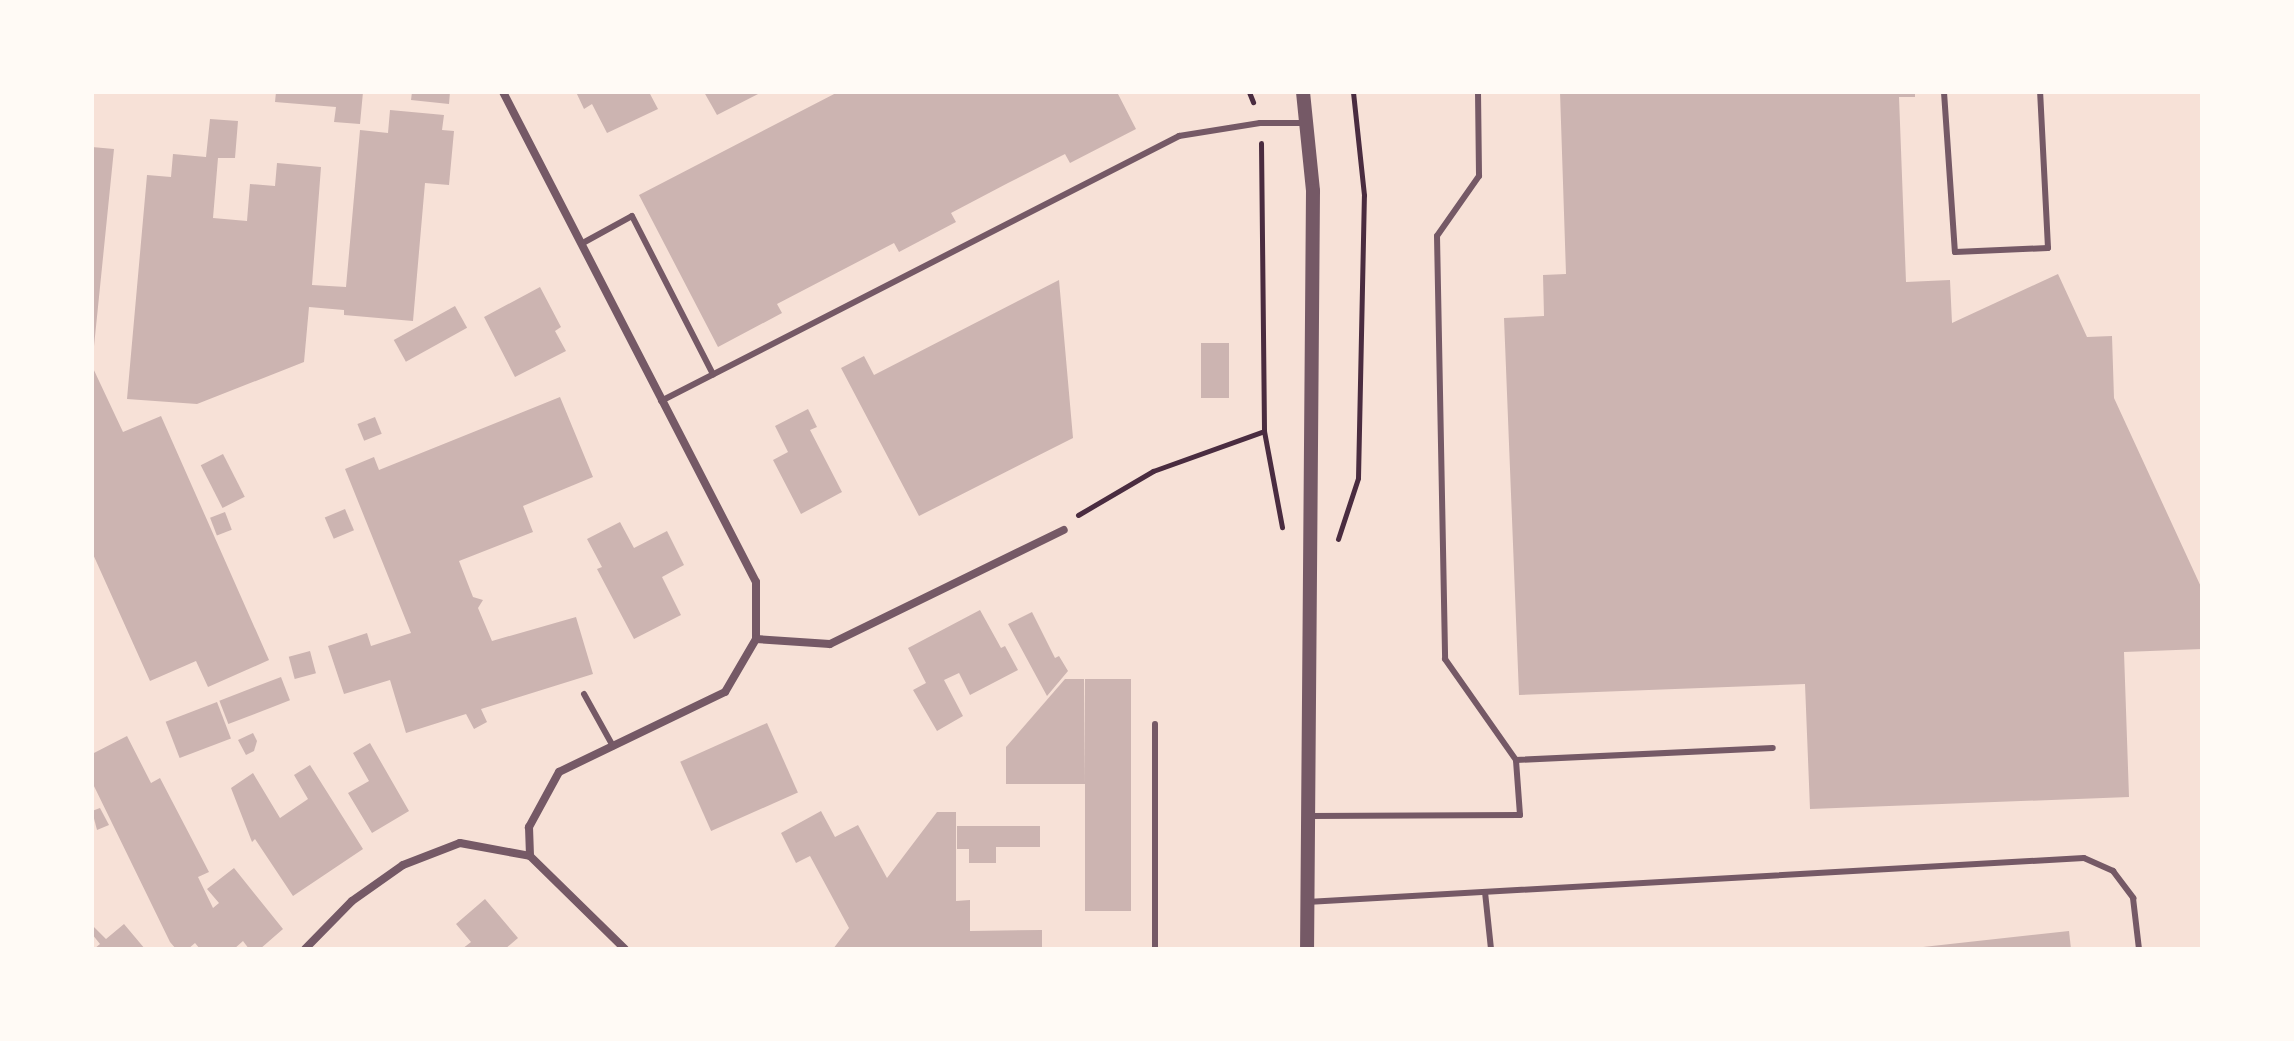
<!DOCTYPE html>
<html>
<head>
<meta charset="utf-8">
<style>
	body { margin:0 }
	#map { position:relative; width:2294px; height:1041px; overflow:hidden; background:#f7e1d7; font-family:"Work Sans",sans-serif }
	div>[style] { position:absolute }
	.building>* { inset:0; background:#ccb4b1; transform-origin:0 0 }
	.path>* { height:5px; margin:-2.5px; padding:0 2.5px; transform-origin:2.5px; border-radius:2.5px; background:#4a2c40 }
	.service>* { height:6px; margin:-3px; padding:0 3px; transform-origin:3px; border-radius:3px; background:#755966 }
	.minor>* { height:8px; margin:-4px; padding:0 4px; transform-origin:4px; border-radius:4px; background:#755966 }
	.tertiary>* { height:14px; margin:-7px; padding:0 7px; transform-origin:7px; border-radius:7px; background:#755966 }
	span { translate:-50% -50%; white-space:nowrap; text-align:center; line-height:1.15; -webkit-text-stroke:6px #fffaf5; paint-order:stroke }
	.frame { position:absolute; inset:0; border:94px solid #fffaf5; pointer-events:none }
</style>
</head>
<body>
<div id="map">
	<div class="building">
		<div style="clip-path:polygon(276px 92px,363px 92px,360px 124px,334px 122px,336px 107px,275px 102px)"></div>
		<div style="clip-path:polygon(412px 92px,450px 92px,449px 104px,411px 100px)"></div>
		<div style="clip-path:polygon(576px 92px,649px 92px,658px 109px,607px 133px,592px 104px,584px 109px)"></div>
		<div style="clip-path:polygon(704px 92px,762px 92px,717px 115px)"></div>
		<div style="clip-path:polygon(838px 92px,1117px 92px,1136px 129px,1070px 163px,1065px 154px,1008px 183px,951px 213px,956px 222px,899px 252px,894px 243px,777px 304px,782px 313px,718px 347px,639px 195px)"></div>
		<div style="clip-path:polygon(1560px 92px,1915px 92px,1915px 97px,1899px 97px,1906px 282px,1950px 280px,1952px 323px,2058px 274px,2087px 337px,2112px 336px,2114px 398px,2202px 589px,2202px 649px,2124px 652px,2129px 797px,1810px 809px,1805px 684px,1519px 695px,1504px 318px,1544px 316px,1543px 275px,1566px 274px)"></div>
		<div style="clip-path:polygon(390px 110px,444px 115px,442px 130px,454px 131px,449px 185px,425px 183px,413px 321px,344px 315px,344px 310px,309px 307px,304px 362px,197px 404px,127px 399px,147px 175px,171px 177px,173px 154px,206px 157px,210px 119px,238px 121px,235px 158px,218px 158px,213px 218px,247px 221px,250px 184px,275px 186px,277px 163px,321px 167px,312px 285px,346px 287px,360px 130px,388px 133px)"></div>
		<div style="clip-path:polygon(92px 147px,114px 149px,92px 366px,123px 432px,161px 416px,269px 660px,208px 687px,196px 661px,150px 681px,92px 552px)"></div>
		<div style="clip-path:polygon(1059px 280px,1073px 438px,919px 516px,841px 368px,864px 356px,874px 375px)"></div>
		<div style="clip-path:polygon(540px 287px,561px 327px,555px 331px,566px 351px,515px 377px,484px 317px)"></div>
		<div style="left:455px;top:306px;width:25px;height:70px;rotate:61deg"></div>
		<div style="left:1201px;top:343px;width:28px;height:55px"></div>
		<div style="clip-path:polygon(560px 397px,593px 477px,523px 506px,533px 532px,459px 561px,473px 597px,483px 600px,478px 608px,492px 641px,576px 617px,593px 674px,481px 709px,487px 722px,474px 729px,466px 714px,406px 733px,390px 680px,344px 694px,328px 646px,367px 633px,371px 646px,411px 633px,345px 469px,374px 457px,379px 470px)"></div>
		<div style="clip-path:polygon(808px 409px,817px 427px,810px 430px,842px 492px,801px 514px,773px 460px,788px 452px,775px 426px)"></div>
		<div style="left:375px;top:417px;width:18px;height:19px;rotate:68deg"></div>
		<div style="left:223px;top:454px;width:48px;height:25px;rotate:63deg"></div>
		<div style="left:345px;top:509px;width:23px;height:22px;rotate:67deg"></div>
		<div style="left:225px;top:512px;width:19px;height:16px;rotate:69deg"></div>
		<div style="clip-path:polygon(620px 522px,634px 548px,667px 531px,684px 565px,662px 577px,681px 615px,634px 639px,597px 569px,602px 567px,587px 539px)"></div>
		<div style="clip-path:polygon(980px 610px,1001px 648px,1005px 646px,1018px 670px,970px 695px,959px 673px,944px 680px,963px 716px,937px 731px,913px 690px,926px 683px,908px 648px)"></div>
		<div style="clip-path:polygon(1032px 612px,1055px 658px,1059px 656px,1068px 671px,1047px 696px,1008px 624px)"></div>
		<div style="left:310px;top:651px;width:23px;height:22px;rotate:75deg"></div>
		<div style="left:281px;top:677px;width:25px;height:66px;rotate:69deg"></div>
		<div style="clip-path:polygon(1065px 679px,1084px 679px,1085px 784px,1006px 784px,1006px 747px)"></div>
		<div style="left:1085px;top:679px;width:46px;height:232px"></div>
		<div style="left:217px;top:702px;width:39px;height:55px;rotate:69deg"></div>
		<div style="left:767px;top:723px;width:76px;height:95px;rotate:66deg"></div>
		<div style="clip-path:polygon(253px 733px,257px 741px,254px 751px,246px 755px,238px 740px)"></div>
		<div style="clip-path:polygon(127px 736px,151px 783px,160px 778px,209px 872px,198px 877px,213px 908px,219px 903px,207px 889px,234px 868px,283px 929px,260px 949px,249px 949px,243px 941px,234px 949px,200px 949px,195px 943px,188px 949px,176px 949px,170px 942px,92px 782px,92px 754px)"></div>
		<div style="clip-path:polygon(370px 743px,409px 811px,372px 833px,348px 793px,369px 781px,353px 753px)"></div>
		<div style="clip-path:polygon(310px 765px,363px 849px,293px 896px,255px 839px,252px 842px,231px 788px,253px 773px,280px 818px,308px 799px,294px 775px)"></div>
		<div style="clip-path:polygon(100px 808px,109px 825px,97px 830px,92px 811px)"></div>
		<div style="clip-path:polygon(821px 811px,835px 837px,858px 825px,887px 878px,937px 812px,956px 812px,956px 901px,970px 900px,970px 931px,1042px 930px,1042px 949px,833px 949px,849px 928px,810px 856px,796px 863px,781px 833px)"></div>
		<div style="clip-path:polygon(957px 826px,1040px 826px,1040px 847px,996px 847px,996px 863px,969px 863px,969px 849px,957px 849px)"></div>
		<div style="clip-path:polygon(485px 899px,518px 938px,505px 949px,462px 949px,471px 942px,456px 924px)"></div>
		<div style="clip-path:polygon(124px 924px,145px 949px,94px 949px,100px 944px,92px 934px,92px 925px,106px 939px)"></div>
		<div style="clip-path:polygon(2069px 931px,2071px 949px,1923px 949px,1923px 947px)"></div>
	</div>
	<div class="path">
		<div style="left:1249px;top:92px;width:11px;rotate:68deg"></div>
		<div style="left:1261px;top:143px;width:288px;rotate:89.4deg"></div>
		<div style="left:1264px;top:431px;width:98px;rotate:79.4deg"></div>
		<div style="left:1078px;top:515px;width:87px;rotate:-30.4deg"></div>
		<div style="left:1153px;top:471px;width:118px;rotate:-19.8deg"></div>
		<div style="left:1338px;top:539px;width:64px;rotate:-71.8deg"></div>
		<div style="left:1358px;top:478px;width:283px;rotate:-88.8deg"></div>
		<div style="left:1364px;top:195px;width:104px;rotate:-96.1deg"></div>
	</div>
	<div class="service">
		<div style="left:1478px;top:92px;width:84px;rotate:89.3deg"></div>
		<div style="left:1479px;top:176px;width:73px;rotate:125deg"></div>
		<div style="left:1437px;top:236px;width:423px;rotate:88.9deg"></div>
		<div style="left:1445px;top:659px;width:123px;rotate:54.9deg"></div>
		<div style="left:1944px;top:92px;width:160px;rotate:86.1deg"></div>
		<div style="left:1955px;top:252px;width:93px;rotate:-2.5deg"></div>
		<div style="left:2048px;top:248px;width:156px;rotate:-92.9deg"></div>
		<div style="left:581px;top:244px;width:58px;rotate:-28.8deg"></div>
		<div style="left:632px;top:216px;width:178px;rotate:62.9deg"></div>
		<div style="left:661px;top:401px;width:582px;rotate:-27.09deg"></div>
		<div style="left:1179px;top:136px;width:82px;rotate:-9.1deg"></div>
		<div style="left:1260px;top:123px;width:45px"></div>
		<div style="left:584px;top:694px;width:60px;rotate:60.9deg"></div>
		<div style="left:1310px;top:816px;width:210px;rotate:-0.3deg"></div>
		<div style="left:1520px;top:815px;width:55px;rotate:-94.2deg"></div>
		<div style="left:1516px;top:760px;width:257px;rotate:-2.7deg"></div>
		<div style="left:1485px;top:892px;width:57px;rotate:84deg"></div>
		<div style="left:1307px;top:902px;width:778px;rotate:-3.24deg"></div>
		<div style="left:2084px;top:858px;width:32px;rotate:24deg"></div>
		<div style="left:2113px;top:871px;width:34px;rotate:53deg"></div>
		<div style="left:2133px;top:898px;width:51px;rotate:83.3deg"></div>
		<div style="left:1155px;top:949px;width:225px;rotate:-90deg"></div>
	</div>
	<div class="minor">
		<div style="left:503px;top:92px;width:551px;rotate:62.69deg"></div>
		<div style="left:756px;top:582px;width:57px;rotate:90deg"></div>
		<div style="left:756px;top:639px;width:61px;rotate:120.3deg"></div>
		<div style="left:725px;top:692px;width:184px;rotate:154.3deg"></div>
		<div style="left:559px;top:772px;width:63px;rotate:118.6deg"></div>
		<div style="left:529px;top:827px;width:29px;rotate:88deg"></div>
		<div style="left:756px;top:639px;width:74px;rotate:3.9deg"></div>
		<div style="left:830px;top:644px;width:260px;rotate:-26deg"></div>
		<div style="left:305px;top:949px;width:67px;rotate:-45.6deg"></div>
		<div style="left:352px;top:901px;width:62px;rotate:-35.2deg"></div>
		<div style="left:403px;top:865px;width:61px;rotate:-21.1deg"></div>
		<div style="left:460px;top:843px;width:71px;rotate:10.5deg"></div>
		<div style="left:530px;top:856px;width:133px;rotate:44.4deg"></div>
	</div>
	<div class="tertiary">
		<div style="left:1303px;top:92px;width:100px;rotate:84.2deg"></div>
		<div style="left:1313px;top:191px;width:758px;rotate:90.45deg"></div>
	</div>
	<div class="frame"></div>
</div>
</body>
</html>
